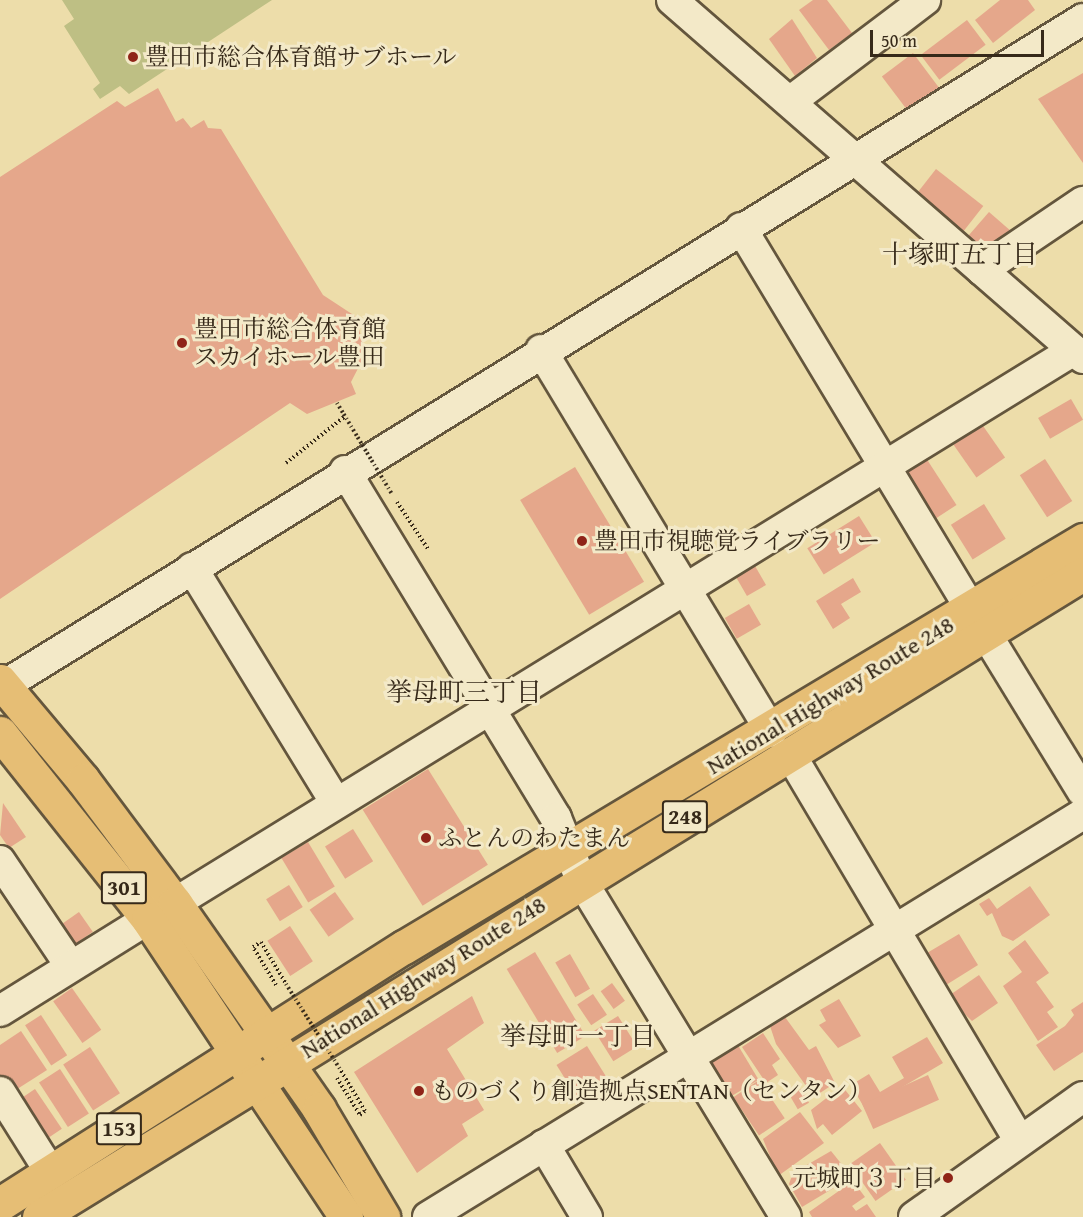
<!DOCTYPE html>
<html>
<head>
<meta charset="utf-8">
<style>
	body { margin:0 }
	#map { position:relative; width:1083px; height:1217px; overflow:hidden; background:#edddaa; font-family:"Gentium Book Plus","Noto Serif JP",serif }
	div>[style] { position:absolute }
	.green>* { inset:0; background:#bebf84 }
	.building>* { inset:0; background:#e5a78b; transform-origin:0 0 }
	.path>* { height:4px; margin-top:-2px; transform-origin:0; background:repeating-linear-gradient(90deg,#362919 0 1.5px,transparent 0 4.5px) }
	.roads { filter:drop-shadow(2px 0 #64563d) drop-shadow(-2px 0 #64563d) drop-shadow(0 2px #64563d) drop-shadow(0 -2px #64563d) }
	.minor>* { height:30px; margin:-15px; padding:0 15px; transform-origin:15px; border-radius:15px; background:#f3e9c8 }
	.highway>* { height:33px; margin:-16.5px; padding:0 16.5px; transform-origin:16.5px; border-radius:16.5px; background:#e6be75 }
	.path-bridge>* { height:4px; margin-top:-2px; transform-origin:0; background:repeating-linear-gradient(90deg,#362919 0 1.5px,transparent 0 4.5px) }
	.dots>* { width:16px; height:16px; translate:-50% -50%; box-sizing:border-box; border:3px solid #f3e9c8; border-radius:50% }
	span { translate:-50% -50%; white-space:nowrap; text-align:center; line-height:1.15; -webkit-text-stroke:6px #f3e9c8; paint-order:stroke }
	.shield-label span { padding:2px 4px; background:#f3e9c8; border:2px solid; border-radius:4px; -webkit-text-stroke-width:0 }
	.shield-label { font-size:22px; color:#362919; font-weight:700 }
	.poi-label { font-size:24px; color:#362919 }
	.left { translate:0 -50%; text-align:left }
	.right { translate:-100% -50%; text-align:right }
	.street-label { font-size:24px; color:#362919 }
	.neighbourhood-label { font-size:26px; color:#362919 }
	.scale { position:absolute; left:870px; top:30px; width:174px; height:27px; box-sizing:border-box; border:3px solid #362919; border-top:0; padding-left:8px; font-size:18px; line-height:21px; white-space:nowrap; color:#362919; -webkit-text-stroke:4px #f3e9c8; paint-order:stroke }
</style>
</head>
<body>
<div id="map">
	<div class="green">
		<div style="clip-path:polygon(62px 0,272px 0,129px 94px,120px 86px,100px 99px,93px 89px,100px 83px,64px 26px,74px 19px)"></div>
	</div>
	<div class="building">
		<div style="clip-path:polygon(813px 0,827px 0,852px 33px,829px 50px,799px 10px)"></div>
		<div style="clip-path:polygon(1000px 0,1028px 0,1035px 10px,993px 43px,975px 20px)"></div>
		<div style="clip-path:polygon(792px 19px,817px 58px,795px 76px,769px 39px)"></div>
		<div style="left:967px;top:20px;width:31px;height:58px;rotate:53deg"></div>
		<div style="left:913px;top:53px;width:44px;height:39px;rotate:53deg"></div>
		<div style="clip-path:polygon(1083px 73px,1083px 163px,1038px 99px)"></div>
		<div style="clip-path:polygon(158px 88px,176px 122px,183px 118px,191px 128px,204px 120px,208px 128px,221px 129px,323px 295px,355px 316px,366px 353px,351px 382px,356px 394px,307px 414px,290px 403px,0 599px,0 177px,117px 101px,125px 107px)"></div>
		<div style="left:936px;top:169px;width:60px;height:41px;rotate:38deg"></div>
		<div style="left:989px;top:212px;width:29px;height:43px;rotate:41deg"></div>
		<div style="left:1071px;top:399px;width:24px;height:38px;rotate:60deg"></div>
		<div style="left:981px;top:423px;width:42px;height:35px;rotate:55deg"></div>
		<div style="left:926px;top:458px;width:56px;height:27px;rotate:57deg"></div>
		<div style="left:1045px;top:459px;width:50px;height:30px;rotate:57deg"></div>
		<div style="left:575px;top:467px;width:134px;height:64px;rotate:59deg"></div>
		<div style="left:984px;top:504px;width:41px;height:39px;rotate:58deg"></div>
		<div style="left:859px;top:516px;width:31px;height:61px;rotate:58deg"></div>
		<div style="left:751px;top:559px;width:30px;height:22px;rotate:60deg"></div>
		<div style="clip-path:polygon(853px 578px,861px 592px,841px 604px,850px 618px,833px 629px,816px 601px)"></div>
		<div style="left:749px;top:604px;width:24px;height:28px;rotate:60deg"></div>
		<div style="left:428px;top:769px;width:113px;height:77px;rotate:58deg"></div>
		<div style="clip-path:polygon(3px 803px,26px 837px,9px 848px,0 835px)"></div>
		<div style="left:353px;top:829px;width:38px;height:33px;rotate:58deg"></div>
		<div style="left:308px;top:842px;width:52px;height:31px;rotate:59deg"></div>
		<div style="left:289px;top:885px;width:26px;height:27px;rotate:58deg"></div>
		<div style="clip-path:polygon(1030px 886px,1050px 915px,1013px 941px,1002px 936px,992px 913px,987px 916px,979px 904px,989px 898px,997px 909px)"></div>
		<div style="left:335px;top:892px;width:33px;height:31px;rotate:55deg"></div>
		<div style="left:79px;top:912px;width:24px;height:27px;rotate:55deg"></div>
		<div style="left:290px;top:926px;width:42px;height:27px;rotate:57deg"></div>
		<div style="clip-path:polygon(959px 934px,978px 965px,946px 985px,926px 964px,932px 961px,927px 953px)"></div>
		<div style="clip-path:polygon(1025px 940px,1049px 973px,1036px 982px,1054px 1007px,1047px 1012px,1058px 1027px,1038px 1041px,1003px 986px,1022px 972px,1008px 953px)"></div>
		<div style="left:535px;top:952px;width:98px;height:33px;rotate:59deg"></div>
		<div style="left:570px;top:954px;width:40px;height:17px;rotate:60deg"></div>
		<div style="clip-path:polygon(979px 975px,998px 1003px,972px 1021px,947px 997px)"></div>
		<div style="left:612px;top:983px;width:22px;height:14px;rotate:54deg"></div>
		<div style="left:72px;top:988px;width:51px;height:23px;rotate:55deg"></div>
		<div style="left:593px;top:994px;width:25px;height:19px;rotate:56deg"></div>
		<div style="clip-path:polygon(472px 996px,484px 1023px,447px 1049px,484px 1110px,462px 1124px,468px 1136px,417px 1173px,354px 1072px)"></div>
		<div style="clip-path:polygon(839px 999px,861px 1036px,838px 1048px,819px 1025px,826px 1021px,820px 1010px)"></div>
		<div style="clip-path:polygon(1083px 1002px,1083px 1052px,1054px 1071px,1036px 1045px,1065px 1026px,1074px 1015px,1071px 1010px)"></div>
		<div style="left:41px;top:1015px;width:48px;height:19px;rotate:57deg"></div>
		<div style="left:618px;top:1016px;width:36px;height:28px;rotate:58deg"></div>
		<div style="clip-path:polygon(785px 1017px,809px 1050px,816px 1046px,835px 1083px,814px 1097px,776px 1044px,770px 1026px)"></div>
		<div style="clip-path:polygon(21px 1031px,47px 1070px,11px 1093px,0 1077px,0 1045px)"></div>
		<div style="clip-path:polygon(763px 1033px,780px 1059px,772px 1065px,778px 1075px,766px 1083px,742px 1047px)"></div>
		<div style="clip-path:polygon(927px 1037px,943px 1063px,865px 1109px,851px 1085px,869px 1074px,880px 1092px,904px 1078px,892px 1057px)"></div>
		<div style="left:736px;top:1042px;width:44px;height:31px;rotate:59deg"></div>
		<div style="left:587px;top:1046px;width:36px;height:36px;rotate:58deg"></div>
		<div style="left:90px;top:1047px;width:55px;height:32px;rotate:57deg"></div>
		<div style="left:60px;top:1069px;width:53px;height:25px;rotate:57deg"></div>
		<div style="left:928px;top:1075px;width:27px;height:72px;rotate:66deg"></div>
		<div style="left:759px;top:1080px;width:46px;height:31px;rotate:56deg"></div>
		<div style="clip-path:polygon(842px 1086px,862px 1111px,832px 1135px,823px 1124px,817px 1129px,811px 1110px)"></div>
		<div style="left:35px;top:1089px;width:48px;height:22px;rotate:56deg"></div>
		<div style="left:801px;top:1089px;width:16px;height:13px;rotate:60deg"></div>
		<div style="clip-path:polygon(800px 1112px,824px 1143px,778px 1176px,763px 1139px)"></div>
		<div style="left:880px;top:1143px;width:45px;height:37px;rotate:55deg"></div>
		<div style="clip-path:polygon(831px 1151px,852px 1177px,802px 1207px,789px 1184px,793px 1173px)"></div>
		<div style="clip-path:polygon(853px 1181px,865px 1197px,852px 1206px,856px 1211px,867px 1204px,876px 1217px,812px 1217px,809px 1212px)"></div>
	</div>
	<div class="path">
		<div style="left:286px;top:463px;width:75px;rotate:-38.5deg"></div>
		<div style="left:397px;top:502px;width:56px;rotate:56.6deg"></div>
		<div style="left:276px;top:985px;width:44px;rotate:-121.2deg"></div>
		<div style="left:253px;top:947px;width:9px;rotate:-32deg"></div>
		<div style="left:261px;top:942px;width:49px;rotate:59.2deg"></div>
		<div style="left:337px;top:1078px;width:44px;rotate:58.1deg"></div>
		<div style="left:360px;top:1115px;width:6px;rotate:-39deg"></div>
		<div style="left:365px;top:1111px;width:49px;rotate:-120.8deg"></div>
	</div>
	<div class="roads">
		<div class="minor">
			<div style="left:672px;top:0;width:545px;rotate:41.06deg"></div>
			<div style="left:791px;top:101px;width:168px;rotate:-37deg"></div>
			<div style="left:741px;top:228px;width:445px;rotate:58.9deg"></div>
			<div style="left:982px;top:270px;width:122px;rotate:-34deg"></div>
			<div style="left:541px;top:350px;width:446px;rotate:58.9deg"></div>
			<div style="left:345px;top:471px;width:406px;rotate:58.7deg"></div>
			<div style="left:556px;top:818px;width:67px;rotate:68deg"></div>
			<div style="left:581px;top:880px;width:394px;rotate:58.7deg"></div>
			<div style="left:192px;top:568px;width:276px;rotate:58.5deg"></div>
			<div style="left:986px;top:634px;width:185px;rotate:58.5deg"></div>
			<div style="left:0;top:688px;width:1273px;rotate:-31.7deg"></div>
			<div style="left:790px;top:754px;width:450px;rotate:59.3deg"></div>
			<div style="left:0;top:861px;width:125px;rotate:56.1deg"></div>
			<div style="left:175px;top:903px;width:1055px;rotate:-31.6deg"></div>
			<div style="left:0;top:1011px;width:174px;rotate:-31.9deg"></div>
			<div style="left:0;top:1092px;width:96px;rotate:57.8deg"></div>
			<div style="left:544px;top:1145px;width:84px;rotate:59.2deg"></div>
			<div style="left:428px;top:1217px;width:769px;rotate:-31.6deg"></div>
			<div style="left:914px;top:1217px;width:207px;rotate:-35.4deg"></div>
		</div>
		<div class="highway">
			<div style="left:0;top:681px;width:129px;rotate:50deg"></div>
			<div style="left:83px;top:780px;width:154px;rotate:53.2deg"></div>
			<div style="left:175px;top:903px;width:251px;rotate:55deg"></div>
			<div style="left:319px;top:1109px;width:126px;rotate:59.3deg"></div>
			<div style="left:0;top:733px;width:238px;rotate:51.5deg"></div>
			<div style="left:148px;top:919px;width:358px;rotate:56.4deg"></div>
			<div style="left:0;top:1204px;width:479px;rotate:-32.5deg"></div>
			<div style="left:404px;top:947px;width:792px;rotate:-30.94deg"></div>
			<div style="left:39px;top:1217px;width:1226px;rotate:-31.63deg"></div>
		</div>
	</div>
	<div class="path-bridge">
		<div style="left:337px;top:403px;width:106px;rotate:58.9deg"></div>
		<div style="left:286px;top:984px;width:101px;rotate:57.6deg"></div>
	</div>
	<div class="dots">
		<div style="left:133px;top:57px;background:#8f2418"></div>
		<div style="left:182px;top:343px;background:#8f2418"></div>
		<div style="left:582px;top:541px;background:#8f2418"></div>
		<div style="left:426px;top:838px;background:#8f2418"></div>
		<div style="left:419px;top:1091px;background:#8f2418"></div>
		<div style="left:948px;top:1178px;background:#8f2418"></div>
	</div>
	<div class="shield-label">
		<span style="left:685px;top:817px">248</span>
		<span style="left:124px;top:888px">301</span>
		<span style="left:119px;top:1129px">153</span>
	</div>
	<div class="poi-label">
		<span class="left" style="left:145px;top:57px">豊田市総合体育館サブホール</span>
		<span class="left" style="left:194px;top:343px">豊田市総合体育館<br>スカイホール豊田</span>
		<span class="left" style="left:594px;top:541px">豊田市視聴覚ライブラリー</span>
		<span class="left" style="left:438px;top:838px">ふとんのわたまん</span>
		<span class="left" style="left:431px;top:1091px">ものづくり創造拠点SENTAN（センタン）</span>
		<span class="right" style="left:936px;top:1178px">元城町３丁目</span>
	</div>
	<div class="street-label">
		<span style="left:830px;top:695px;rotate:-31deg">National Highway Route 248</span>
		<span style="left:423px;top:977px;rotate:-32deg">National Highway Route 248</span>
	</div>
	<div class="neighbourhood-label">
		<span style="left:960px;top:254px">十塚町五丁目</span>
		<span style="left:464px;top:692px">挙母町三丁目</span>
		<span style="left:578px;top:1036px">挙母町一丁目</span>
	</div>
	<div class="scale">50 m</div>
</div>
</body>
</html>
